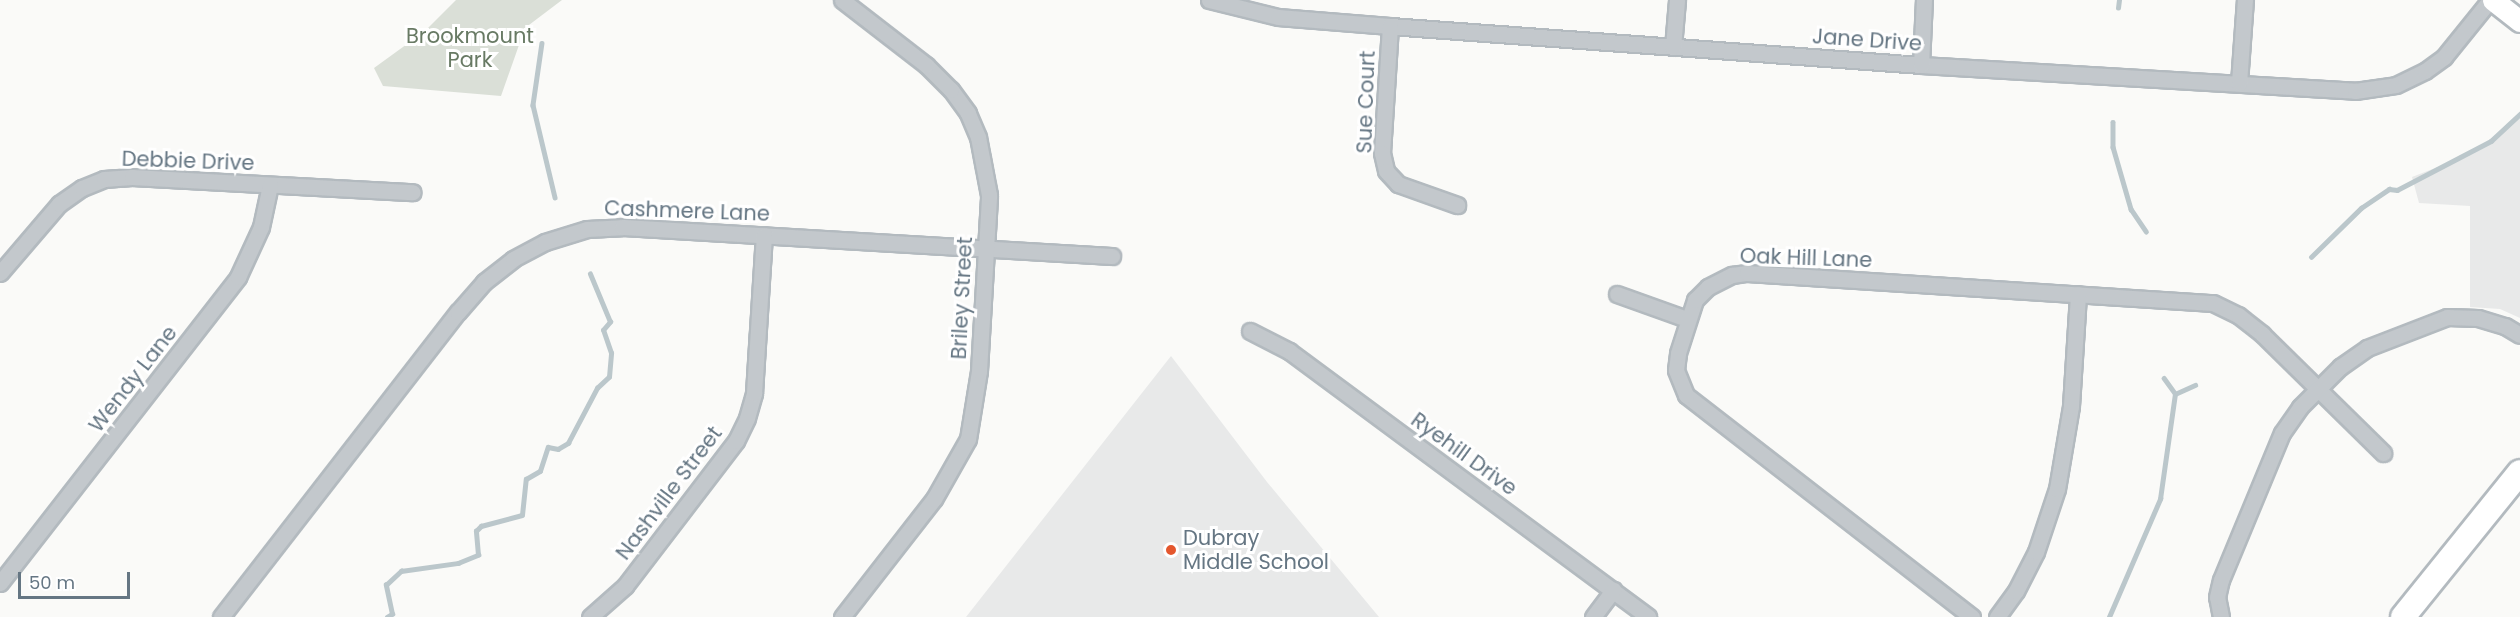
<!DOCTYPE html>
<html>
<head>
<meta charset="utf-8">
<style>
	body { margin:0 }
	#map { position:relative; width:2520px; height:617px; overflow:hidden; background:#fafaf8; font-family:Poppins,sans-serif }
	div>[style] { position:absolute }
	.built>* { inset:0; background:#e8e9e9 }
	.green>* { inset:0; background:#dadfd7 }
	.stream>* { height:4.5px; margin:-2.25px; padding:0 2.25px; transform-origin:2.25px; border-radius:2.25px; background:#bbc7cb }
	.roads { filter:drop-shadow(2px 0 #b3babf) drop-shadow(-2px 0 #b3babf) drop-shadow(0 2px #b3babf) drop-shadow(0 -2px #b3babf) }
	.street>* { height:15px; margin:-7.5px; padding:0 7.5px; transform-origin:7.5px; border-radius:7.5px; background:#c3c8cc }
	.secondary>* { height:21px; margin:-10.5px; padding:0 10.5px; transform-origin:10.5px; border-radius:10.5px; background:#fff }
	.primary>* { height:24px; margin:-12px; padding:0 12px; transform-origin:12px; border-radius:12px; background:#fff }
	.dots>* { width:16px; height:16px; translate:-50% -50%; box-sizing:border-box; border:3px solid #fff; border-radius:50% }
	span { translate:-50% -50%; white-space:nowrap; text-align:center; line-height:1.15; -webkit-text-stroke:6px #fff; paint-order:stroke }
	.park-label { font-size:21px; color:#687a64 }
	.street-label { font-size:21px; color:#657683 }
	.poi-label { font-size:21px; color:#657683 }
	.left { translate:0 -50%; text-align:left }
	.scale { position:absolute; left:18px; top:572px; width:112px; height:27px; box-sizing:border-box; border:3px solid #657683; border-top:0; padding-left:8px; font-size:18px; line-height:21px; white-space:nowrap; color:#657683; -webkit-text-stroke:4px #fff; paint-order:stroke }
</style>
</head>
<body>
<div id="map">
	<div class="built">
		<div style="clip-path:polygon(2520px 118px,2520px 318px,2500px 309px,2470px 307px,2470px 206px,2419px 203px,2412px 177px,2466px 156px)"></div>
		<div style="clip-path:polygon(1171px 356px,1267px 482px,1379px 617px,966px 617px)"></div>
	</div>
	<div class="green">
		<div style="clip-path:polygon(456px 0,562px 0,525px 28px,501px 96px,383px 86px,374px 68px,425px 31px)"></div>
	</div>
	<div class="stream">
		<div style="left:2118px;top:8px;width:8px;rotate:-83deg"></div>
		<div style="left:542px;top:43px;width:63px;rotate:98.3deg"></div>
		<div style="left:533px;top:105px;width:95px;rotate:76.6deg"></div>
		<div style="left:2113px;top:122px;width:25px;rotate:90deg"></div>
		<div style="left:2113px;top:147px;width:65px;rotate:73.8deg"></div>
		<div style="left:2131px;top:209px;width:27px;rotate:56deg"></div>
		<div style="left:2311px;top:257px;width:70px;rotate:-44.4deg"></div>
		<div style="left:2361px;top:208px;width:34px;rotate:-34deg"></div>
		<div style="left:2389px;top:189px;width:8px;rotate:7deg"></div>
		<div style="left:2397px;top:190px;width:106px;rotate:-27.5deg"></div>
		<div style="left:2491px;top:141px;width:40px;rotate:-43deg"></div>
		<div style="left:2175px;top:394px;width:22px;rotate:-24deg"></div>
		<div style="left:387px;top:617px;width:6px;rotate:-31deg"></div>
		<div style="left:392px;top:614px;width:30px;rotate:-102deg"></div>
		<div style="left:386px;top:585px;width:21px;rotate:-43deg"></div>
		<div style="left:401px;top:571px;width:58px;rotate:-8deg"></div>
		<div style="left:458px;top:563px;width:22px;rotate:-22deg"></div>
		<div style="left:478px;top:555px;width:24px;rotate:-95deg"></div>
		<div style="left:476px;top:531px;width:7px;rotate:-45deg"></div>
		<div style="left:481px;top:526px;width:42px;rotate:-15deg"></div>
		<div style="left:522px;top:515px;width:36px;rotate:-84deg"></div>
		<div style="left:526px;top:479px;width:16px;rotate:-30deg"></div>
		<div style="left:540px;top:471px;width:25px;rotate:-72deg"></div>
		<div style="left:548px;top:447px;width:10px;rotate:11deg"></div>
		<div style="left:558px;top:449px;width:12px;rotate:-31deg"></div>
		<div style="left:568px;top:443px;width:62px;rotate:-62.2deg"></div>
		<div style="left:597px;top:388px;width:16px;rotate:-43deg"></div>
		<div style="left:609px;top:377px;width:24px;rotate:-85deg"></div>
		<div style="left:611px;top:353px;width:24px;rotate:-109deg"></div>
		<div style="left:603px;top:330px;width:11px;rotate:-49deg"></div>
		<div style="left:610px;top:322px;width:52px;rotate:-112.6deg"></div>
		<div style="left:2109px;top:617px;width:129px;rotate:-66.6deg"></div>
		<div style="left:2160px;top:499px;width:106px;rotate:-81.9deg"></div>
		<div style="left:2175px;top:394px;width:19px;rotate:-126deg"></div>
	</div>
	<div class="roads">
		<div class="street">
			<div style="left:1209px;top:0;width:71px;rotate:13.8deg"></div>
			<div style="left:1278px;top:17px;width:112px;rotate:4.6deg"></div>
			<div style="left:1390px;top:26px;width:532px;rotate:4.2deg"></div>
			<div style="left:1921px;top:65px;width:435px;rotate:3.4deg"></div>
			<div style="left:2355px;top:91px;width:41px;rotate:-8.3deg"></div>
			<div style="left:2396px;top:85px;width:32px;rotate:-26deg"></div>
			<div style="left:2425px;top:71px;width:24px;rotate:-36deg"></div>
			<div style="left:2444px;top:57px;width:73px;rotate:-51.1deg"></div>
			<div style="left:1390px;top:26px;width:127px;rotate:93.6deg"></div>
			<div style="left:1382px;top:153px;width:18px;rotate:77deg"></div>
			<div style="left:1386px;top:171px;width:18px;rotate:47deg"></div>
			<div style="left:1398px;top:184px;width:63px;rotate:19.6deg"></div>
			<div style="left:1673px;top:47px;width:47px;rotate:-85.1deg"></div>
			<div style="left:1921px;top:65px;width:65px;rotate:-87.4deg"></div>
			<div style="left:2239px;top:83px;width:83px;rotate:-85.9deg"></div>
			<div style="left:0;top:273px;width:91px;rotate:-49.5deg"></div>
			<div style="left:59px;top:204px;width:28px;rotate:-35deg"></div>
			<div style="left:82px;top:188px;width:24px;rotate:-22deg"></div>
			<div style="left:104px;top:179px;width:28px;rotate:-4deg"></div>
			<div style="left:132px;top:177px;width:281px;rotate:3.1deg"></div>
			<div style="left:1617px;top:294px;width:74px;rotate:19.7deg"></div>
			<div style="left:1250px;top:331px;width:44px;rotate:27.1deg"></div>
			<div style="left:1289px;top:351px;width:447px;rotate:36.5deg"></div>
			<div style="left:0;top:583px;width:388px;rotate:-52.1deg"></div>
			<div style="left:238px;top:277px;width:55px;rotate:-65.3deg"></div>
			<div style="left:261px;top:227px;width:43px;rotate:-77.9deg"></div>
			<div style="left:221px;top:617px;width:386px;rotate:-52.2deg"></div>
			<div style="left:458px;top:312px;width:40px;rotate:-49deg"></div>
			<div style="left:484px;top:282px;width:37px;rotate:-38deg"></div>
			<div style="left:513px;top:259px;width:36px;rotate:-28deg"></div>
			<div style="left:545px;top:242px;width:44px;rotate:-17.2deg"></div>
			<div style="left:587px;top:229px;width:35px;rotate:-3deg"></div>
			<div style="left:622px;top:227px;width:491px;rotate:3.4deg"></div>
			<div style="left:590px;top:617px;width:47px;rotate:-41.5deg"></div>
			<div style="left:625px;top:586px;width:183px;rotate:-52.6deg"></div>
			<div style="left:736px;top:441px;width:25px;rotate:-64deg"></div>
			<div style="left:747px;top:418px;width:26px;rotate:-74deg"></div>
			<div style="left:754px;top:393px;width:158px;rotate:-86.4deg"></div>
			<div style="left:842px;top:617px;width:150px;rotate:-52.1deg"></div>
			<div style="left:934px;top:499px;width:69px;rotate:-60.5deg"></div>
			<div style="left:968px;top:439px;width:69px;rotate:-80.8deg"></div>
			<div style="left:979px;top:371px;width:176px;rotate:-86.7deg"></div>
			<div style="left:989px;top:195px;width:59px;rotate:-100.7deg"></div>
			<div style="left:978px;top:137px;width:26px;rotate:-113deg"></div>
			<div style="left:968px;top:113px;width:29px;rotate:-126deg"></div>
			<div style="left:951px;top:90px;width:35px;rotate:-135deg"></div>
			<div style="left:926px;top:65px;width:106px;rotate:-142.3deg"></div>
			<div style="left:1593px;top:617px;width:34px;rotate:-53deg"></div>
			<div style="left:1972px;top:617px;width:362px;rotate:-142.2deg"></div>
			<div style="left:1686px;top:395px;width:27px;rotate:-112deg"></div>
			<div style="left:1676px;top:370px;width:17px;rotate:-83deg"></div>
			<div style="left:1678px;top:353px;width:56px;rotate:-72.2deg"></div>
			<div style="left:1695px;top:300px;width:18px;rotate:-45deg"></div>
			<div style="left:1708px;top:287px;width:27px;rotate:-27deg"></div>
			<div style="left:1732px;top:275px;width:15px;rotate:-8deg"></div>
			<div style="left:1747px;top:273px;width:467px;rotate:3.7deg"></div>
			<div style="left:2213px;top:303px;width:28px;rotate:26deg"></div>
			<div style="left:2238px;top:315px;width:31px;rotate:38deg"></div>
			<div style="left:2262px;top:334px;width:170px;rotate:44.5deg"></div>
			<div style="left:1997px;top:617px;width:32px;rotate:-54deg"></div>
			<div style="left:2016px;top:591px;width:44px;rotate:-62.9deg"></div>
			<div style="left:2036px;top:552px;width:66px;rotate:-71.6deg"></div>
			<div style="left:2057px;top:489px;width:84px;rotate:-80.4deg"></div>
			<div style="left:2071px;top:406px;width:112px;rotate:-86.4deg"></div>
			<div style="left:2221px;top:617px;width:20px;rotate:-101deg"></div>
			<div style="left:2217px;top:597px;width:17px;rotate:-77deg"></div>
			<div style="left:2221px;top:580px;width:159px;rotate:-67.5deg"></div>
			<div style="left:2282px;top:433px;width:32px;rotate:-55deg"></div>
			<div style="left:2300px;top:407px;width:57px;rotate:-45deg"></div>
			<div style="left:2340px;top:367px;width:33px;rotate:-35deg"></div>
			<div style="left:2367px;top:348px;width:86px;rotate:-21.2deg"></div>
			<div style="left:2447px;top:317px;width:31px;rotate:2deg"></div>
			<div style="left:2478px;top:318px;width:28px;rotate:17deg"></div>
			<div style="left:2505px;top:326px;width:17px;rotate:31deg"></div>
		</div>
		<div class="secondary">
			<div style="left:2493px;top:0;width:34px;rotate:38deg"></div>
		</div>
		<div class="primary">
			<div style="left:2403px;top:617px;width:186px;rotate:-51.1deg"></div>
		</div>
	</div>
	<div class="dots">
		<div style="left:1171px;top:550px;background:#e4572e"></div>
	</div>
	<div class="park-label">
		<span style="left:470px;top:48px">Brookmount<br>Park</span>
	</div>
	<div class="street-label">
		<span style="left:1867px;top:40px;rotate:4deg">Jane Drive</span>
		<span style="left:1366px;top:102px;rotate:-88deg">Sue Court</span>
		<span style="left:188px;top:161px;rotate:2deg">Debbie Drive</span>
		<span style="left:687px;top:211px;rotate:2deg">Cashmere Lane</span>
		<span style="left:1806px;top:258px;rotate:2deg">Oak Hill Lane</span>
		<span style="left:962px;top:298px;rotate:-87deg">Briley Street</span>
		<span style="left:133px;top:379px;rotate:-52deg">Wendy Lane</span>
		<span style="left:1464px;top:454px;rotate:36deg">Ryehill Drive</span>
		<span style="left:669px;top:493px;rotate:-53deg">Nashville Street</span>
	</div>
	<div class="poi-label">
		<span class="left" style="left:1183px;top:550px">Dubray<br>Middle School</span>
	</div>
	<div class="scale">50 m</div>
</div>
</body>
</html>
